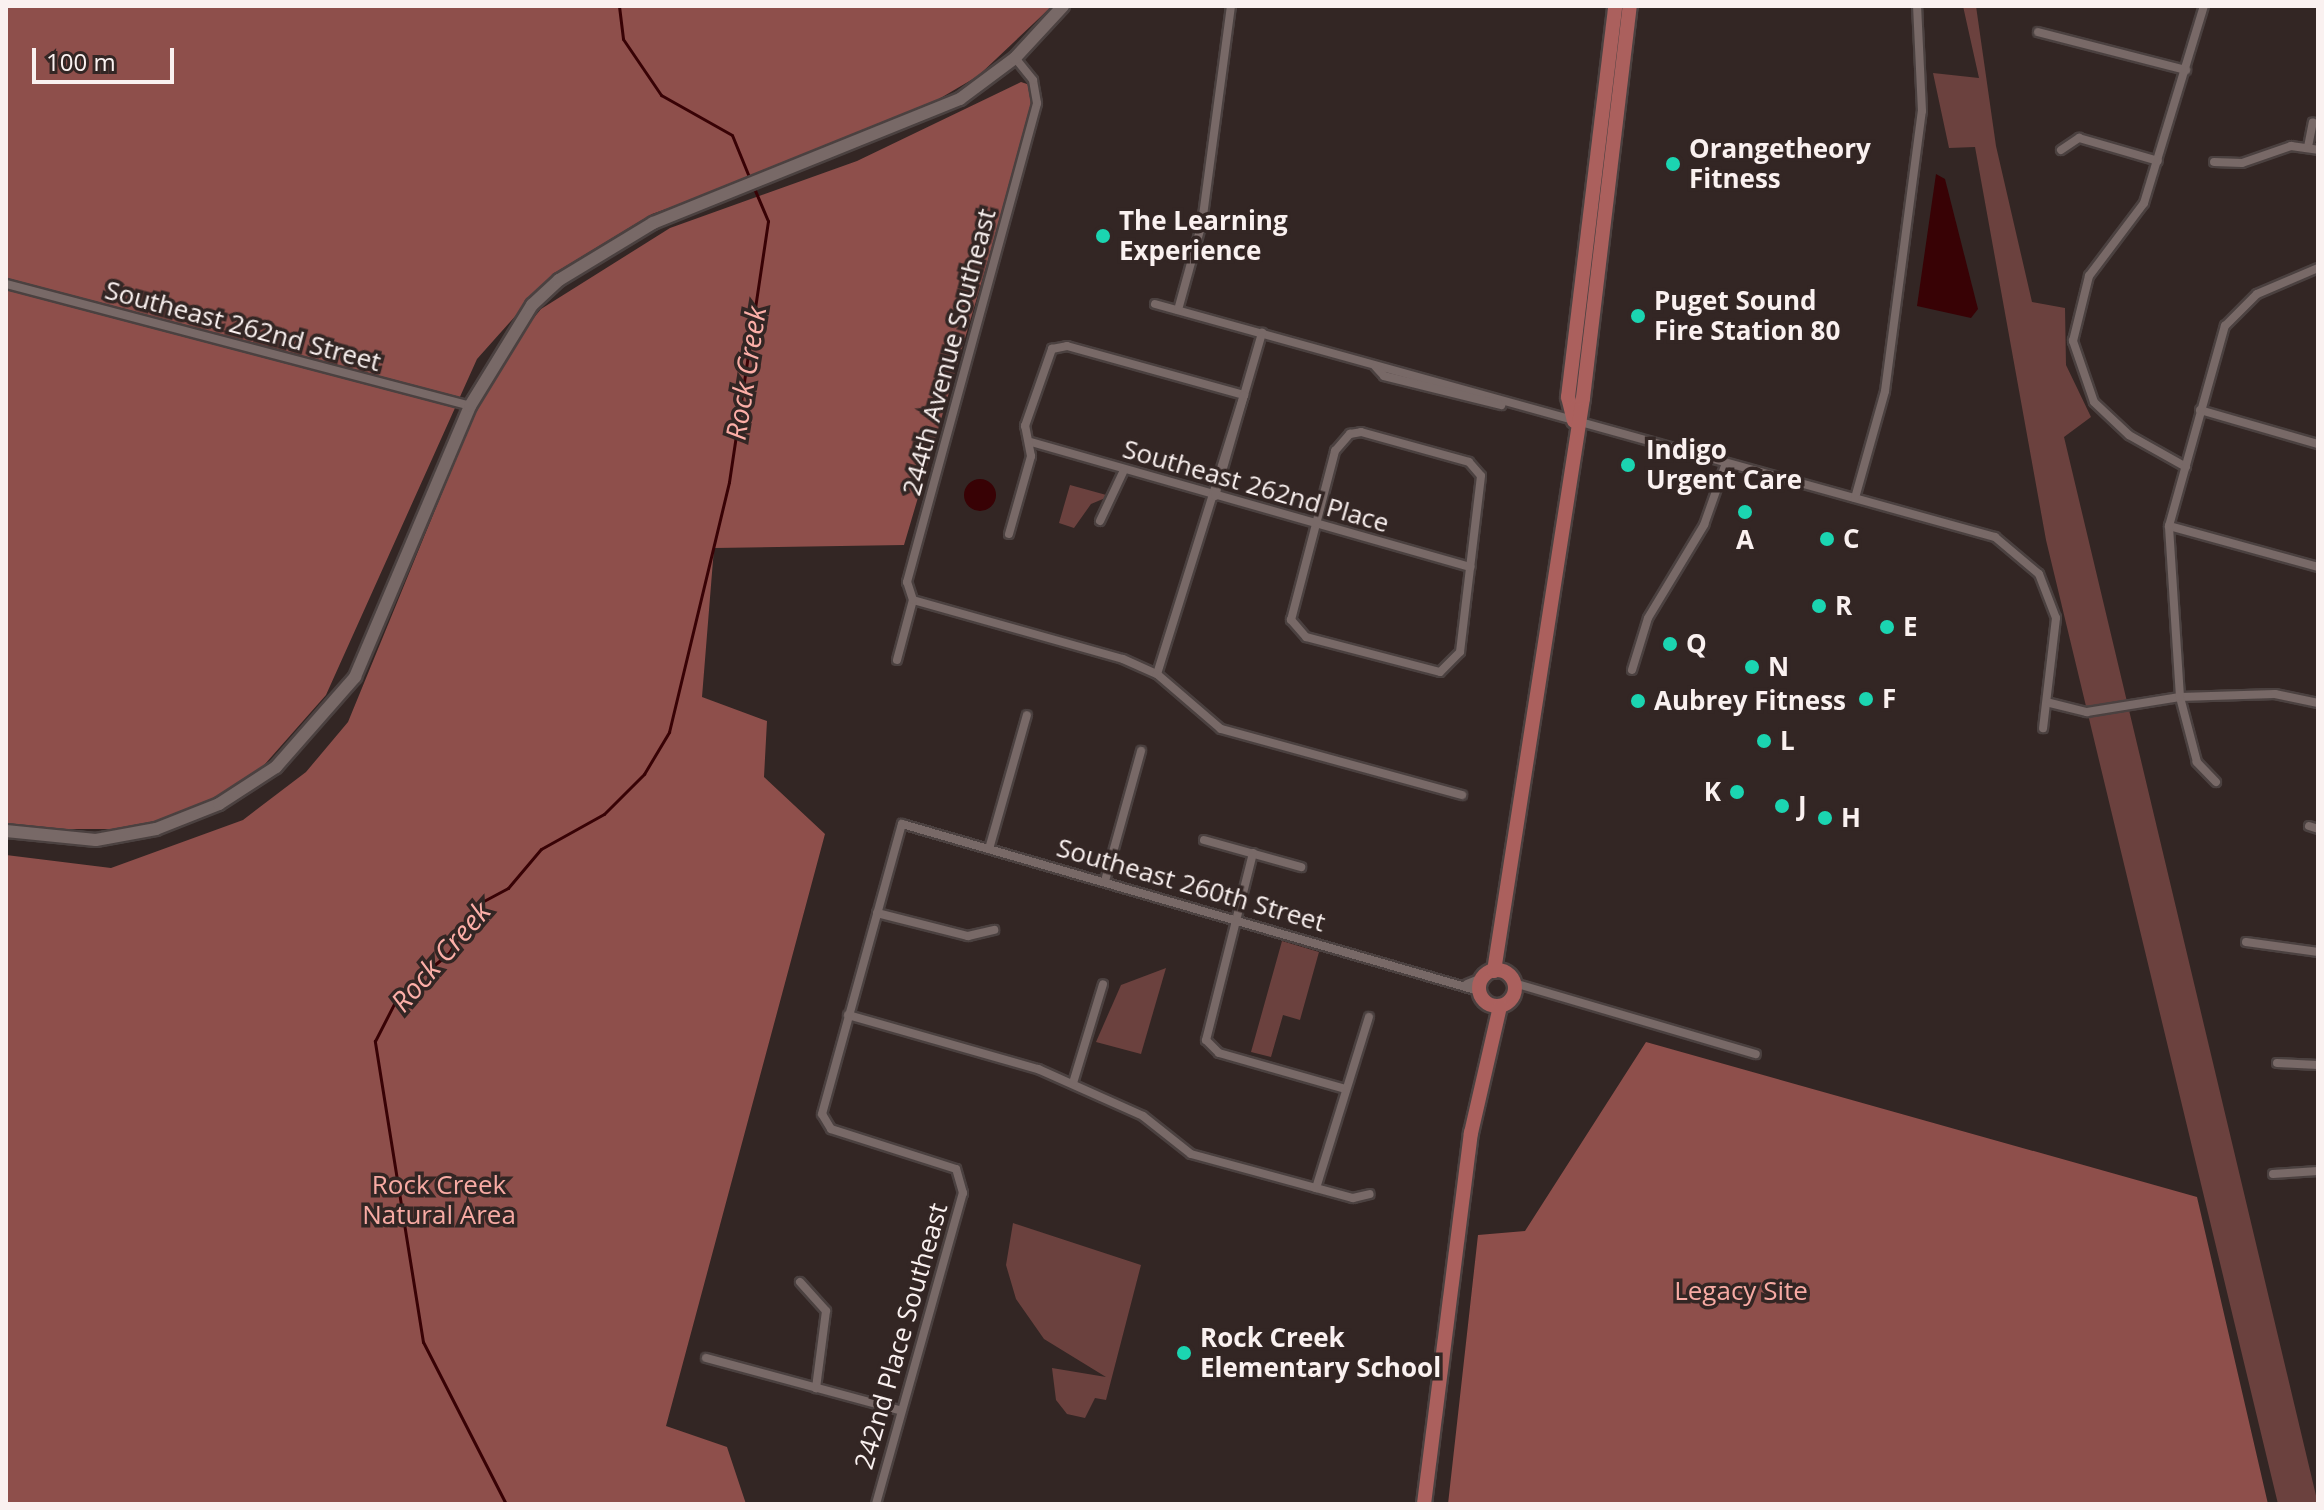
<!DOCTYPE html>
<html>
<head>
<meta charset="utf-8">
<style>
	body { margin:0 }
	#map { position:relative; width:2324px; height:1510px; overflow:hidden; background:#332624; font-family:"Open Sans",sans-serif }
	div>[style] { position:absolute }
	.green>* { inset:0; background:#6b413e }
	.forest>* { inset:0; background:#8e4f4b }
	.water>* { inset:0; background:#380205 }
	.round { border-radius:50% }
	.stream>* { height:3px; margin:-1.5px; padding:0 1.5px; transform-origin:1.5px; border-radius:1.5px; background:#380205 }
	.roads { filter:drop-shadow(2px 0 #4b4140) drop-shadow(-2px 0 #4b4140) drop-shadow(0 2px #4b4140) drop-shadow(0 -2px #4b4140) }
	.street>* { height:8px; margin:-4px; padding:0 4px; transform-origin:4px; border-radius:4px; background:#786967 }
	.secondary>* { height:12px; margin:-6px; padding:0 6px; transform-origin:6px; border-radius:6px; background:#786967 }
	.primary>* { height:14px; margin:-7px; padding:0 7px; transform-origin:7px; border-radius:7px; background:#ab605d }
	.primary>.ring { margin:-7px; padding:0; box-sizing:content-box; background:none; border:14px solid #ab605d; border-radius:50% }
	.dots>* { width:22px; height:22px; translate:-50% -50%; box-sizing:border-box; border:4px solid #332624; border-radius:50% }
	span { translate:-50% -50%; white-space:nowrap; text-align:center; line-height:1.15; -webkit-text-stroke:7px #332624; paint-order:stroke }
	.poi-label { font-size:26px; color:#faf1f0; font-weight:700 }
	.left { translate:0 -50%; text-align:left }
	.right { translate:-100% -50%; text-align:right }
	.street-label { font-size:26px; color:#faf1f0 }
	.park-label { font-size:26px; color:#f8aba4 }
	.water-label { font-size:28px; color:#fcafa8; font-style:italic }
	.frame { position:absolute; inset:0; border:8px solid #faf1f0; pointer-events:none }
	.scale { position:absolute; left:32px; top:48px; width:142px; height:36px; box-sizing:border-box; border:4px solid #faf1f0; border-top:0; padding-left:10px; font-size:24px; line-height:28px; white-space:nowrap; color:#faf1f0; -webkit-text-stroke:6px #332624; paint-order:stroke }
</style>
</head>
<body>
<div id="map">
	<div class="green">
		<div style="clip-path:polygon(1963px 6px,1976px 6px,1996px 146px,2032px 302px,2065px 308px,2066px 365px,2091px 417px,2064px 437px,2318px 1504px,2278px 1504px,2046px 540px,1975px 147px,1949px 148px,1933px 73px,1979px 78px)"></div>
		<div style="clip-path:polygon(1070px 485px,1110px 496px,1091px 504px,1074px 528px,1059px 523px)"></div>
		<div style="clip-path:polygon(1282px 941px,1319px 952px,1300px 1020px,1283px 1015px,1271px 1057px,1251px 1052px)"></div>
		<div style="clip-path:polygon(1166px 968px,1141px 1054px,1096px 1042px,1121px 985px)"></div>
		<div style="clip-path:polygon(1013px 1223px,1141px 1265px,1106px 1400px,1095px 1398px,1085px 1418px,1067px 1414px,1056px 1400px,1052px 1368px,1106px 1377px,1044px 1339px,1016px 1299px,1006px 1265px)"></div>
	</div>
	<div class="forest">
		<div style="clip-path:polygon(6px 6px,1052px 6px,978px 76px,881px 133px,652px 214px,553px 274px,477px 359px,326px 695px,250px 781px,146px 829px,30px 829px,6px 823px)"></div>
		<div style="clip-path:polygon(1021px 82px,1030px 85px,1033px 108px,904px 545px,714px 548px,702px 697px,767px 721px,764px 777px,825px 834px,666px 1426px,727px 1447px,746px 1504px,6px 1504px,6px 855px,111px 868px,243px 820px,306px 772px,348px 722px,474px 415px,505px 353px,541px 309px,670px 228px,857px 161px)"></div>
		<div style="clip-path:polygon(1646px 1042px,2197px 1197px,2268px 1504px,1448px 1504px,1478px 1235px,1525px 1231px)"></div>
	</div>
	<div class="water">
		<div style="clip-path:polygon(1936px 174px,1945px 179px,1978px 309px,1971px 318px,1917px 306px)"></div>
		<div class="round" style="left:964px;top:479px;width:32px;height:32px"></div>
	</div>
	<div class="stream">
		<div style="left:619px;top:6px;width:33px;rotate:83deg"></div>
		<div style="left:623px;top:39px;width:68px;rotate:55.8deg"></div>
		<div style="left:661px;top:95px;width:81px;rotate:29.4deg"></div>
		<div style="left:732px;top:135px;width:48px;rotate:67.8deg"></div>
		<div style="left:506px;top:1504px;width:182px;rotate:-117.1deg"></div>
		<div style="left:423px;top:1342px;width:305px;rotate:-99.1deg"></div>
		<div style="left:375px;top:1041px;width:53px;rotate:-62.9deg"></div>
		<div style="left:399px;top:994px;width:65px;rotate:-39.4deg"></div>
		<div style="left:449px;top:953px;width:57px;rotate:-59.4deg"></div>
		<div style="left:478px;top:904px;width:34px;rotate:-28deg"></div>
		<div style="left:508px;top:888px;width:51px;rotate:-49.8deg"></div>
		<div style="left:541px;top:849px;width:72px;rotate:-29.1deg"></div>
		<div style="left:604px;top:814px;width:57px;rotate:-45deg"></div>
		<div style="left:644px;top:774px;width:49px;rotate:-59.2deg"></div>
		<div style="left:669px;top:732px;width:257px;rotate:-76.5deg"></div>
		<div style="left:729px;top:482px;width:264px;rotate:-81.5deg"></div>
		<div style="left:768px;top:221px;width:36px;rotate:-113deg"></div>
	</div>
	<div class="roads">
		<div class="street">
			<div style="left:2038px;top:32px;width:153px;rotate:14.4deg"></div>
			<div style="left:2308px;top:147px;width:25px;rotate:-79deg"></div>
			<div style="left:2061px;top:150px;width:22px;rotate:-34deg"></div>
			<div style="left:2079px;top:138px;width:82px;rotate:16.2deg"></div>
			<div style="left:2214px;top:162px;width:28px;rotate:2deg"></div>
			<div style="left:2242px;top:163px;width:52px;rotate:-19.1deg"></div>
			<div style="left:2291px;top:146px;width:27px;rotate:8deg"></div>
			<div style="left:6px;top:284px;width:480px;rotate:14.7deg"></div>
			<div style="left:1155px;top:304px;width:872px;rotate:15.5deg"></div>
			<div style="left:1995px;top:537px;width:57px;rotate:40.1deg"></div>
			<div style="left:2039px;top:574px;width:47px;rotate:68.9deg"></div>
			<div style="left:2056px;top:618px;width:111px;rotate:96.7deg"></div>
			<div style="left:1178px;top:310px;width:90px;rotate:-74.6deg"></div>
			<div style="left:1202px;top:223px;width:219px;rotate:-82.4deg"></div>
			<div style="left:1375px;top:366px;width:13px;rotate:48deg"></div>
			<div style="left:1384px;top:376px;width:121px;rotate:13.9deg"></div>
			<div style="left:2200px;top:410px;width:123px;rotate:16.1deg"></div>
			<div style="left:1361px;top:432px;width:112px;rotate:15.5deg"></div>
			<div style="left:1469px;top:462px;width:18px;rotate:49deg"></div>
			<div style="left:1481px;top:476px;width:177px;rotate:96.8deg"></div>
			<div style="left:1460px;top:652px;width:28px;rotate:135deg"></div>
			<div style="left:1440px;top:672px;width:138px;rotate:-165.4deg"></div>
			<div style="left:1306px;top:637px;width:23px;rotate:-131deg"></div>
			<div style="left:1291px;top:620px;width:175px;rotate:-75.4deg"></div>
			<div style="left:1335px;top:451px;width:23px;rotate:-49deg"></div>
			<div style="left:1350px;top:434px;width:11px;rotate:-10deg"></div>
			<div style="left:1031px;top:442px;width:457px;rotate:15.9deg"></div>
			<div style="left:2186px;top:467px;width:65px;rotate:-150.7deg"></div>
			<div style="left:2129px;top:435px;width:48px;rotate:-136.7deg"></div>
			<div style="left:2094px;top:402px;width:65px;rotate:-109deg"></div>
			<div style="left:2073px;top:341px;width:67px;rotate:-76.2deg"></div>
			<div style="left:2089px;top:276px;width:91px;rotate:-53deg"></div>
			<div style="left:2144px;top:203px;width:206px;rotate:-73.1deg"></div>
			<div style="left:1855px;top:498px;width:111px;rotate:-74.3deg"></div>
			<div style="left:1885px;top:391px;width:282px;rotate:-82.5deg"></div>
			<div style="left:1922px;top:111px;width:105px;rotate:-92.7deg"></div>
			<div style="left:1100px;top:521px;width:56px;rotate:-64.8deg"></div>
			<div style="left:2169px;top:526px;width:155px;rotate:15.4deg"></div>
			<div style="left:1009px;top:534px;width:81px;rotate:-74.2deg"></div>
			<div style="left:1031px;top:456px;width:31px;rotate:-101deg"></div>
			<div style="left:1025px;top:426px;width:82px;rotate:-70.7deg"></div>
			<div style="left:1052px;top:349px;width:15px;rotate:-11deg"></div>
			<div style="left:1067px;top:346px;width:184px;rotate:15.5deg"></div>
			<div style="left:1244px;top:395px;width:65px;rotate:-73.8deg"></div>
			<div style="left:913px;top:600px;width:218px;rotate:15.7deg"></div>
			<div style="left:1123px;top:659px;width:37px;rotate:24deg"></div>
			<div style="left:1157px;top:674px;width:84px;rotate:40.7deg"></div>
			<div style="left:1221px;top:729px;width:250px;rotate:15.3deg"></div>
			<div style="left:897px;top:660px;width:62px;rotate:-75.1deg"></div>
			<div style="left:913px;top:600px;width:19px;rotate:-108deg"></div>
			<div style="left:907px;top:582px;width:496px;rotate:-74.8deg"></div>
			<div style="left:1037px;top:103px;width:23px;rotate:-100deg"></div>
			<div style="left:1033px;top:80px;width:28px;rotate:-129deg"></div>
			<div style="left:1632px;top:670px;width:54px;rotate:-72.9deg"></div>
			<div style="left:1648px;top:618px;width:109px;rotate:-58.9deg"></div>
			<div style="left:1704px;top:525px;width:66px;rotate:-70.5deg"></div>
			<div style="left:1157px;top:674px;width:292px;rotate:-72.7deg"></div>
			<div style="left:1244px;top:395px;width:105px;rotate:106deg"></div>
			<div style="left:2050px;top:703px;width:38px;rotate:14deg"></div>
			<div style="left:2087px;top:712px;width:94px;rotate:-9.2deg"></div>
			<div style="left:2180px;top:697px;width:95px;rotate:-1.8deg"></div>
			<div style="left:2275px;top:694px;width:44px;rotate:11.8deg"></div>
			<div style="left:2216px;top:782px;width:28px;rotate:-134deg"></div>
			<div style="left:2197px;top:762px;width:67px;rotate:-104.7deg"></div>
			<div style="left:2180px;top:697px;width:171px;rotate:-93.7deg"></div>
			<div style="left:2169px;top:526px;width:208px;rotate:-74.4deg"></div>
			<div style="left:2225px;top:326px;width:45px;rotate:-45deg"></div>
			<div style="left:2257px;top:294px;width:66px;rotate:-23.1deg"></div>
			<div style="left:2309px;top:826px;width:9px;rotate:18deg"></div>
			<div style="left:1204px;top:840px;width:101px;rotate:15.6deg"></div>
			<div style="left:989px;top:849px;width:139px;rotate:-74.2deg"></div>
			<div style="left:1253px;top:853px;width:193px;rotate:104.1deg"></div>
			<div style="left:1206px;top:1040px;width:18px;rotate:45deg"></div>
			<div style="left:1219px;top:1053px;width:131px;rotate:15.9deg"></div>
			<div style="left:1105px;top:881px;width:135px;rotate:-74.5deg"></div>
			<div style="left:877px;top:913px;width:94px;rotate:14.2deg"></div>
			<div style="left:968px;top:936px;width:27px;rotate:-13deg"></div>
			<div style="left:2246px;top:942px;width:73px;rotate:7.9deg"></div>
			<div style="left:1514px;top:983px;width:252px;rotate:16.4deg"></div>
			<div style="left:1467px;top:984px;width:16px;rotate:-22deg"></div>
			<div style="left:848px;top:1015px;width:198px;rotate:15.9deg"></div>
			<div style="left:1038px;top:1069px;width:115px;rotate:24.1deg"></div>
			<div style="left:1143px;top:1116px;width:61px;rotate:38.4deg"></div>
			<div style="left:1191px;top:1154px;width:168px;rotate:15.2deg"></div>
			<div style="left:1353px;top:1198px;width:17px;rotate:-13deg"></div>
			<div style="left:2277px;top:1063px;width:41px;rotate:2.8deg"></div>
			<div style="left:1073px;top:1083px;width:103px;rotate:-73.1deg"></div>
			<div style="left:2273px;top:1174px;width:45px;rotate:-3.8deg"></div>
			<div style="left:1316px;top:1188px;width:179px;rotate:-72.8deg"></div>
			<div style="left:800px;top:1282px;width:39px;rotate:48deg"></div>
			<div style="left:826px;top:1311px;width:78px;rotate:97.4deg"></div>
			<div style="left:706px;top:1358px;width:200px;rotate:15.1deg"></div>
			<div style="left:876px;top:1504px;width:323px;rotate:-74.4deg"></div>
			<div style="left:963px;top:1193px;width:25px;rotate:-106deg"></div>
			<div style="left:956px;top:1169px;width:131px;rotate:-162.3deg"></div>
			<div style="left:831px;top:1129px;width:17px;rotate:-121deg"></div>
			<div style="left:822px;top:1114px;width:301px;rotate:-74.6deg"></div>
			<div style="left:902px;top:824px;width:601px;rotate:16.14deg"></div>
		</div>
		<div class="secondary">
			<div style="left:6px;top:831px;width:90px;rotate:5.7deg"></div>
			<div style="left:96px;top:840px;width:61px;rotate:-10.4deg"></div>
			<div style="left:156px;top:829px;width:68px;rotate:-21.6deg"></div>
			<div style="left:219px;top:804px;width:68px;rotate:-33deg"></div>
			<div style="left:276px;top:767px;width:120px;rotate:-48.7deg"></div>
			<div style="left:355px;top:677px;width:294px;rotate:-67deg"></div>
			<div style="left:470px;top:406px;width:119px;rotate:-58.5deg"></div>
			<div style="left:532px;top:305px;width:37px;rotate:-43deg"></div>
			<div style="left:559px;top:280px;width:110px;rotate:-31.2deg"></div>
			<div style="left:653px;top:223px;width:331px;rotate:-22deg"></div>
			<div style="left:960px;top:99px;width:69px;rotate:-36.7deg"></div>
			<div style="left:1015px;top:58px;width:71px;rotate:-47.3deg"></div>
		</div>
		<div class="primary">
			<div style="left:1574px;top:421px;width:25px;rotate:-104deg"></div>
			<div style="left:1568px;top:397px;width:394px;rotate:-83.1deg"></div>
			<div class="ring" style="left:1479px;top:970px;width:22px;height:22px"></div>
			<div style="left:1494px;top:971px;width:580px;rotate:-81.17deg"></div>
			<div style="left:1583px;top:398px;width:395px;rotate:-83.2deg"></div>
			<div style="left:1424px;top:1504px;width:374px;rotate:-82.8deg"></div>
			<div style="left:1471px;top:1133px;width:130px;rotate:-77.1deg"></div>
		</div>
	</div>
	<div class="dots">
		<div style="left:1673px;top:164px;background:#1bd5b1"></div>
		<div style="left:1103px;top:236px;background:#1bd5b1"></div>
		<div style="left:1638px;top:316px;background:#1bd5b1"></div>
		<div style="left:1628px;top:465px;background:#1bd5b1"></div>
		<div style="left:1745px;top:512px;background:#1bd5b1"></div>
		<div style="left:1827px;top:539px;background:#1bd5b1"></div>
		<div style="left:1819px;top:606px;background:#1bd5b1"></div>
		<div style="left:1887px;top:627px;background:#1bd5b1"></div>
		<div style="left:1670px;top:644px;background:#1bd5b1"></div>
		<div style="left:1752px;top:667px;background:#1bd5b1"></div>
		<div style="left:1866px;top:699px;background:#1bd5b1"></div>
		<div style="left:1638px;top:701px;background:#1bd5b1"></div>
		<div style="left:1764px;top:741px;background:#1bd5b1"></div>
		<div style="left:1737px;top:792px;background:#1bd5b1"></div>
		<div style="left:1782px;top:806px;background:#1bd5b1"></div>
		<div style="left:1825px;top:818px;background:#1bd5b1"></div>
		<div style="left:1184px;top:1353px;background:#1bd5b1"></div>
	</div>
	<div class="poi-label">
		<span class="left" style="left:1689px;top:164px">Orangetheory<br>Fitness</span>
		<span class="left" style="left:1119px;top:236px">The Learning<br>Experience</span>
		<span class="left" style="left:1654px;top:316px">Puget Sound<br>Fire Station 80</span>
		<span class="left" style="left:1646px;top:465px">Indigo<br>Urgent Care</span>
		<span class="left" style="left:1843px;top:539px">C</span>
		<span style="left:1745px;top:540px">A</span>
		<span class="left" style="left:1835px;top:606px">R</span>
		<span class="left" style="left:1903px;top:627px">E</span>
		<span class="left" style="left:1686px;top:644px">Q</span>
		<span class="left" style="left:1768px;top:667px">N</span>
		<span class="left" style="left:1882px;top:699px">F</span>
		<span class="left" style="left:1654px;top:701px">Aubrey Fitness</span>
		<span class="left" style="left:1780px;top:741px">L</span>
		<span class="right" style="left:1721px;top:792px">K</span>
		<span class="left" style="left:1798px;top:806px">J</span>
		<span class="left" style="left:1841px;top:818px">H</span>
		<span class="left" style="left:1200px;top:1353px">Rock Creek<br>Elementary School</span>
	</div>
	<div class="street-label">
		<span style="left:243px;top:326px;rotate:15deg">Southeast 262nd Street</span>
		<span style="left:949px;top:352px;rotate:-75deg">244th Avenue Southeast</span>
		<span style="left:1256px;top:486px;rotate:16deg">Southeast 262nd Place</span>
		<span style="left:1191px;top:885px;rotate:16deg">Southeast 260th Street</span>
		<span style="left:901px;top:1336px;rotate:-74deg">242nd Place Southeast</span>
	</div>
	<div class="park-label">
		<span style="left:439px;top:1200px">Rock Creek<br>Natural Area</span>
		<span style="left:1741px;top:1291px">Legacy Site</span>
	</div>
	<div class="water-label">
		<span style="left:745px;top:373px;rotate:-81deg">Rock Creek</span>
		<span style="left:440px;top:956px;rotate:-49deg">Rock Creek</span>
	</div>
	<div class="frame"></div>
	<div class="scale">100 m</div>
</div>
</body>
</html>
